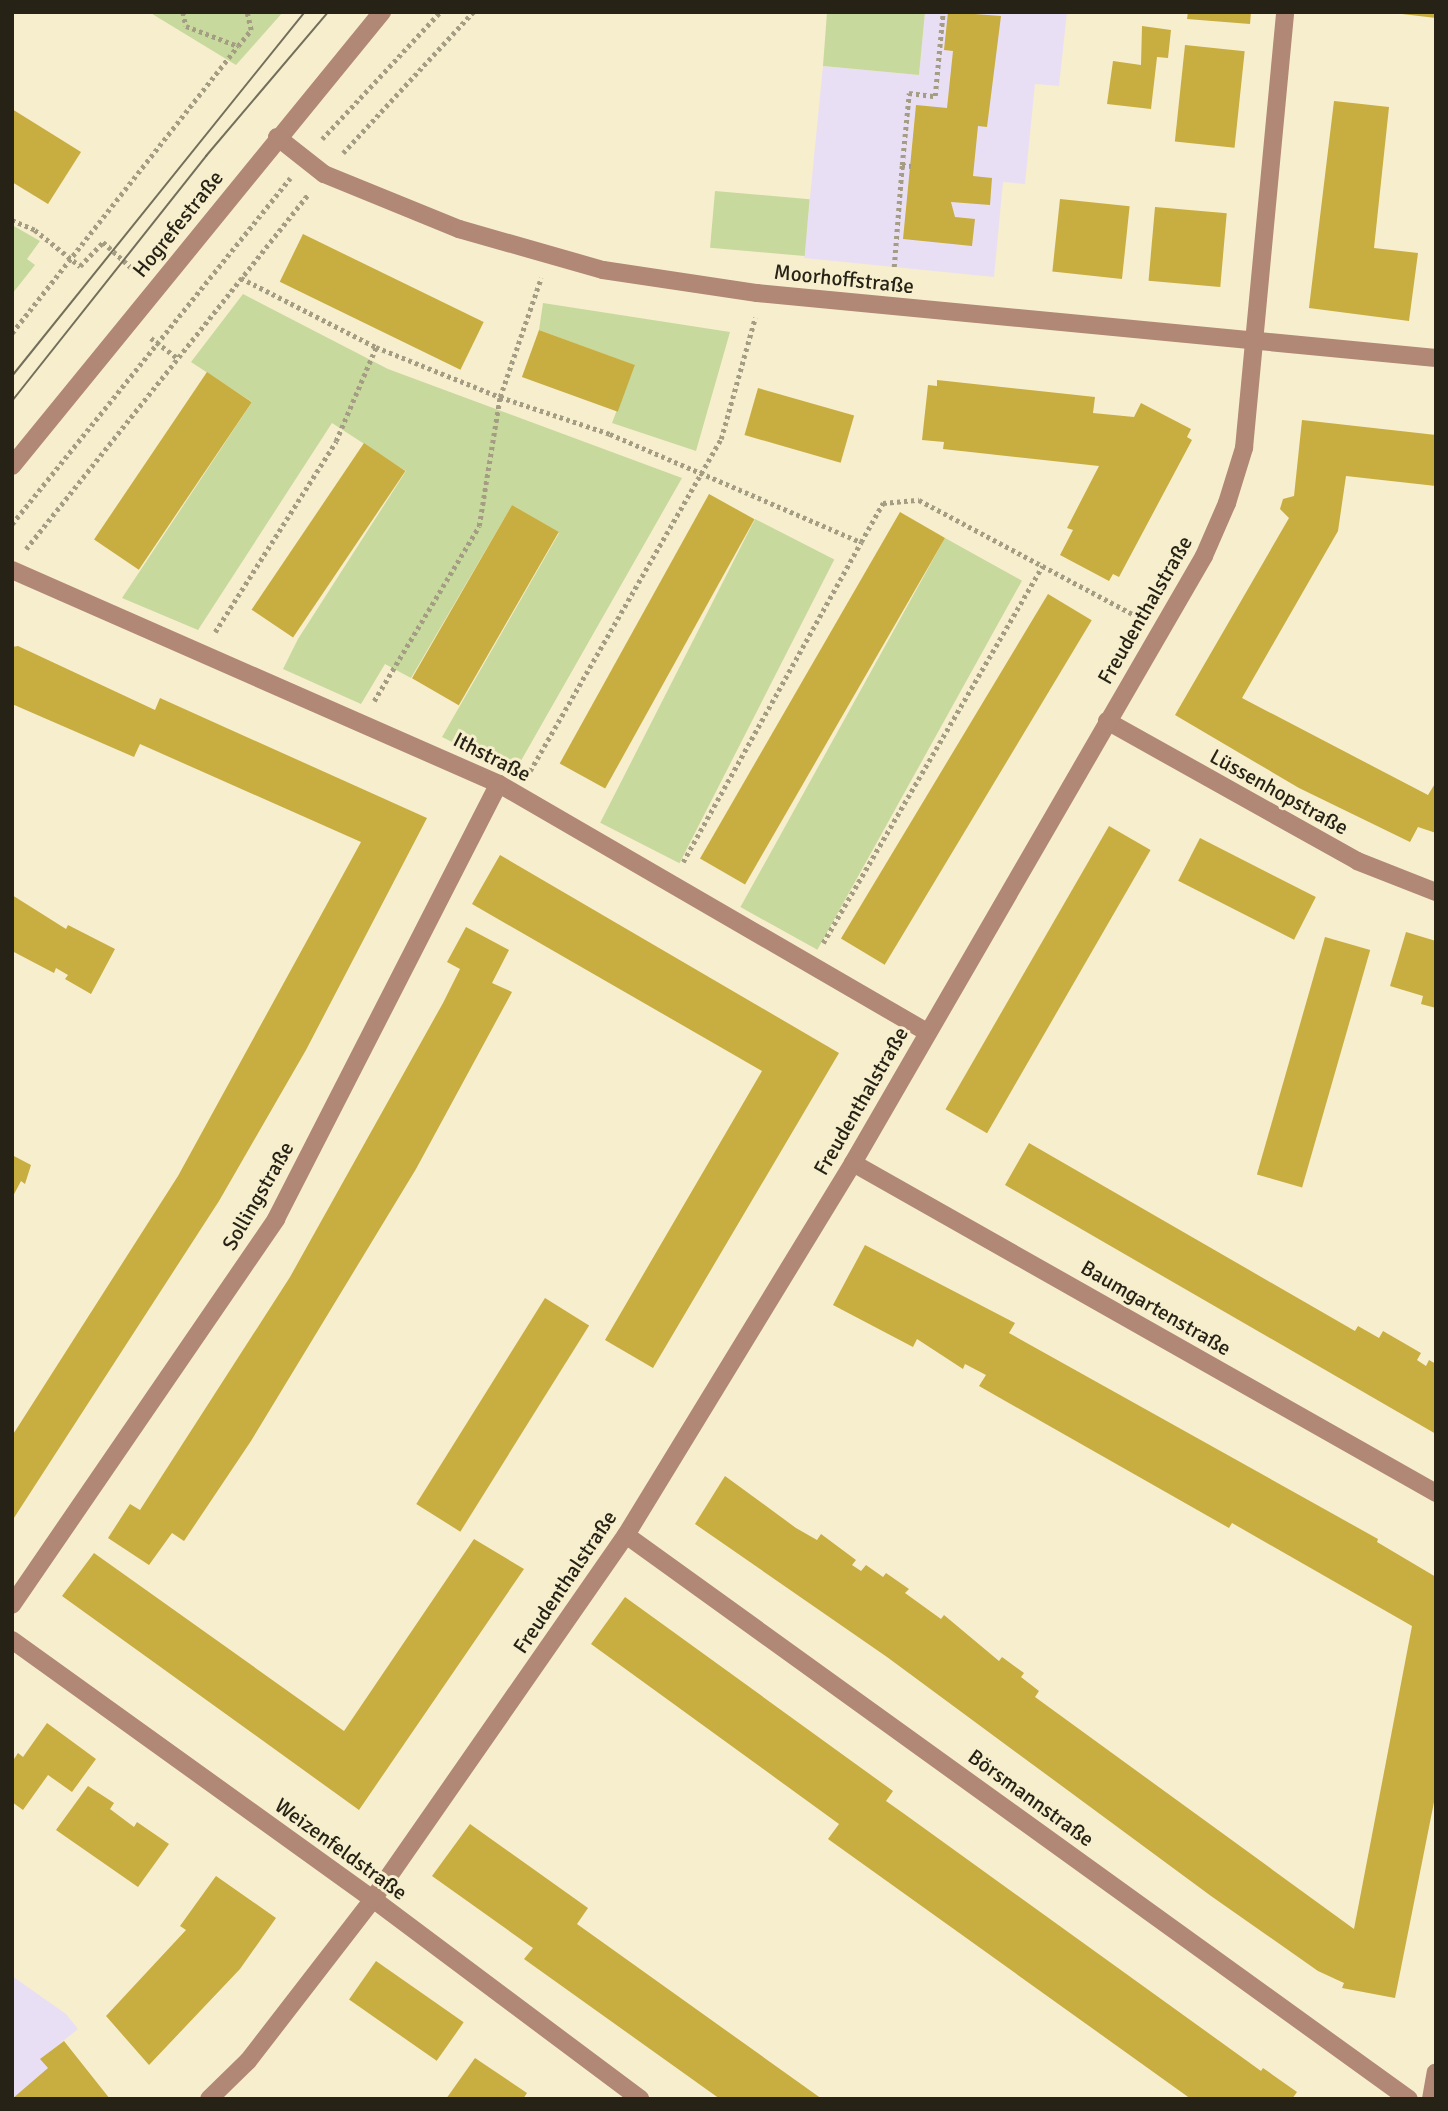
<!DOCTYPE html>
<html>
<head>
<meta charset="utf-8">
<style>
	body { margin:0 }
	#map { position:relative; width:1448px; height:2111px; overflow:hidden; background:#f7eecd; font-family:Signika,sans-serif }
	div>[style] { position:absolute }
	.education>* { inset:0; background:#e9dff4 }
	.green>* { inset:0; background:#c8d99e; transform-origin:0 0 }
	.building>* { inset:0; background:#c8ad40; transform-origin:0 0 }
	.path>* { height:4.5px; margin-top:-2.25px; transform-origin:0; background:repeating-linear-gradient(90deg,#a49d84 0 3.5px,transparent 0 7px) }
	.minor>* { height:18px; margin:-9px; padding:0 9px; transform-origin:9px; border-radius:9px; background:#b18775 }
	.tram>* { height:2px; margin:-1px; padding:0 1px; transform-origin:1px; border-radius:1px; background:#746f5b }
	span { translate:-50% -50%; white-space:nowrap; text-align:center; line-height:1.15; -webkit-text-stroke:6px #f7eecd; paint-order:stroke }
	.street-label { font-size:21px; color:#262316 }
	.frame { position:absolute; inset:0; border:14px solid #262316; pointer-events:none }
</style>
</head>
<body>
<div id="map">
	<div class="education">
		<div style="clip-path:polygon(925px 12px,1067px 12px,1059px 86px,1035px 84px,1025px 184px,1003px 182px,994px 277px,804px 258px,823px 66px,919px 75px)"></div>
		<div style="clip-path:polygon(12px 1976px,66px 2014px,78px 2029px,41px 2059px,72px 2099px,12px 2099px)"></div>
	</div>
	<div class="green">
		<div style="clip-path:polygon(149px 12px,283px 12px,236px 65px)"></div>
		<div style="clip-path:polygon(827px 12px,925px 12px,919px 75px,823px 66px)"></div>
		<div style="left:715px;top:191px;width:95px;height:57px;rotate:5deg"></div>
		<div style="clip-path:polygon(12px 225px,40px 241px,27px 259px,35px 265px,12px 294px)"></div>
		<div style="clip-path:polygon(243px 294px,388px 369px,682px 478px,514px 773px,442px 737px,559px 533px,512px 505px,411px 678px,385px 664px,361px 704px,283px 669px,298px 639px,406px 471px,332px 423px,198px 630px,122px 598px,252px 402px,191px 362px)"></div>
		<div style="clip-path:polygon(543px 303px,730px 332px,696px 451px,612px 423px,634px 365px,539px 330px)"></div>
		<div style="left:755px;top:519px;width:89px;height:341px;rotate:27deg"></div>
		<div style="left:945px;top:538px;width:88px;height:422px;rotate:29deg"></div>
	</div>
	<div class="building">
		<div style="clip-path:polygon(948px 12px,1001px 16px,987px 127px,978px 126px,973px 176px,992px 178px,990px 205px,951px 202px,955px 217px,975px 219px,972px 246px,903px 239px,916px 105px,947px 108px,953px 51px,944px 50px)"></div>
		<div style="clip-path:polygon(1188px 12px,1251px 12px,1250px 24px,1187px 19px)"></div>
		<div style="clip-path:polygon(1402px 12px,1436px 12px,1436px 18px,1402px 14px)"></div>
		<div style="clip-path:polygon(1142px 26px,1171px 30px,1168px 58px,1157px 57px,1151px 109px,1107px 104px,1113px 61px,1141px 65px)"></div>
		<div style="left:1185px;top:45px;width:60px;height:97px;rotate:6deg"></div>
		<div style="clip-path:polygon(1334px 101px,1389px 107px,1374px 248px,1418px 253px,1409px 321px,1309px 308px)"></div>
		<div style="clip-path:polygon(12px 109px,81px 152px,48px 204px,12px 182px)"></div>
		<div style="left:1060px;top:199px;width:70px;height:73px;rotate:6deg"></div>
		<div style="left:1155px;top:207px;width:72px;height:74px;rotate:5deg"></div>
		<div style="left:303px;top:234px;width:201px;height:53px;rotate:26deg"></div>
		<div style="left:539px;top:330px;width:102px;height:50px;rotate:20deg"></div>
		<div style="left:207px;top:372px;width:54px;height:202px;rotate:34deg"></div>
		<div style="clip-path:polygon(937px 380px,1095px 397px,1093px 413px,1134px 417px,1141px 403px,1191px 429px,1187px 437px,1192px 440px,1119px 577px,1113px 574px,1109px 581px,1060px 555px,1073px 530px,1067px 528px,1099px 466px,943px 449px,944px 442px,922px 440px,928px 385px,937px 386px)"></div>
		<div style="left:758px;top:388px;width:100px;height:49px;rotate:16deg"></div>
		<div style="clip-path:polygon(1302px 420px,1436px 435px,1436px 486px,1346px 476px,1338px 531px,1242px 698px,1428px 795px,1436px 782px,1436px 833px,1418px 827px,1410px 842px,1299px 788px,1175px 715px,1289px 518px,1280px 509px,1283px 499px,1294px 496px)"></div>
		<div style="left:364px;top:443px;width:50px;height:201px;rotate:34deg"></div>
		<div style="left:709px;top:494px;width:52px;height:308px;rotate:29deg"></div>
		<div style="left:512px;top:505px;width:54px;height:200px;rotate:30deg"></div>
		<div style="left:900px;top:512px;width:52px;height:400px;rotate:30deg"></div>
		<div style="left:1048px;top:594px;width:51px;height:402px;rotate:31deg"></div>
		<div style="clip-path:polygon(18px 646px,155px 710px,160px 698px,427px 818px,306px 1050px,219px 1201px,12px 1521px,12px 1436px,178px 1176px,361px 842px,140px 744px,134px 757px,12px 704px,12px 647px)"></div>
		<div style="left:1109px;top:826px;width:48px;height:327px;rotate:30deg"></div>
		<div style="left:1200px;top:838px;width:130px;height:48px;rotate:27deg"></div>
		<div style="clip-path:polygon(500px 855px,839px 1053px,653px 1368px,605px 1340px,762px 1071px,472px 904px)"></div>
		<div style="clip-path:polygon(12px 895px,66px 929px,68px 925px,115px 949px,91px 994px,65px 979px,68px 975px,56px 968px,54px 973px,12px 951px)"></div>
		<div style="clip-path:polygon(466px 927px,509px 950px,492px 983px,512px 992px,416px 1169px,251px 1441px,184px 1541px,172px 1533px,149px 1565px,108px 1538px,130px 1504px,140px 1510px,290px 1277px,443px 1003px,460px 969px,447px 962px)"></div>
		<div style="clip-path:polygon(1406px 932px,1436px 941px,1436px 1008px,1421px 1004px,1423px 996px,1390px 986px)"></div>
		<div style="left:1325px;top:937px;width:47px;height:247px;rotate:16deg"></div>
		<div style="clip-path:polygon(1029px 1143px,1355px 1331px,1358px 1326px,1379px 1338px,1383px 1331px,1421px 1353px,1417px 1360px,1426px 1366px,1429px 1360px,1436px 1364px,1436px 1434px,1005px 1185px)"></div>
		<div style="clip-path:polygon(12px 1155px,31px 1165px,25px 1184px,21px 1181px,12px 1198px)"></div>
		<div style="clip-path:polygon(865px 1245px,1015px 1323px,1009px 1333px,1378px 1539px,1377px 1542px,1436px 1577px,1436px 1792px,1395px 1998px,1342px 1988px,1344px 1983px,1318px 1971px,1211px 1896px,887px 1657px,695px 1524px,725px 1476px,796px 1528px,817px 1540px,821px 1534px,856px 1560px,852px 1565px,861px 1571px,866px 1565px,883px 1577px,886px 1573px,909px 1589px,905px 1593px,941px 1619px,944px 1615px,999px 1661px,1002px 1657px,1024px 1673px,1021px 1677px,1039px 1691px,1035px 1697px,1354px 1929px,1412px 1626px,1232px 1523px,1229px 1528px,979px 1386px,986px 1375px,965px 1364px,963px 1369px,917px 1339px,913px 1347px,833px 1305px)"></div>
		<div style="left:545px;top:1298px;width:52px;height:243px;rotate:32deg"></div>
		<div style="clip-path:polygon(474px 1539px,524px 1569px,359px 1810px,62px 1596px,94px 1553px,344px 1731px)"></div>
		<div style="clip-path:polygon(625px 1597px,893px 1791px,886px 1801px,903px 1813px,1261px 2071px,1263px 2068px,1297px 2092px,1292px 2099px,1191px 2099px,828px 1839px,839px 1824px,591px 1644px)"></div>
		<div style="clip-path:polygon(47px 1723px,96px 1759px,72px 1792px,48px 1775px,23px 1810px,12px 1802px,12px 1762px,18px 1753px,23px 1757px)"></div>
		<div style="clip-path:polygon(88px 1786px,114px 1803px,110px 1809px,134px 1827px,137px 1822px,169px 1844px,138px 1887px,56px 1830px)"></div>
		<div style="clip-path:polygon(470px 1824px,588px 1908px,577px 1924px,822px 2099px,720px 2099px,524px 1959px,533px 1948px,432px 1876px)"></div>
		<div style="clip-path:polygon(216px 1876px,276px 1918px,240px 1969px,149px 2065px,106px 2016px,186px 1930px,180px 1926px)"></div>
		<div style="left:376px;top:1961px;width:107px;height:47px;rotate:35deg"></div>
		<div style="clip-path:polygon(64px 2041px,110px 2099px,12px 2099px,48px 2068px,40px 2059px)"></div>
		<div style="clip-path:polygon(475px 2058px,527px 2093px,523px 2099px,446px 2099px)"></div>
	</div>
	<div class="path">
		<div style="left:183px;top:12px;width:14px;rotate:78deg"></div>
		<div style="left:186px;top:26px;width:56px;rotate:21deg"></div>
		<div style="left:238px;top:46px;width:21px;rotate:-51deg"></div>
		<div style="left:251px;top:30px;width:18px;rotate:-103deg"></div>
		<div style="left:322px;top:139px;width:173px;rotate:-47.1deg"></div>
		<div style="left:343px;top:153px;width:192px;rotate:-47.3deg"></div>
		<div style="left:902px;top:165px;width:72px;rotate:-84.4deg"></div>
		<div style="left:909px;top:93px;width:26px;rotate:7deg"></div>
		<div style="left:935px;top:96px;width:84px;rotate:-84.6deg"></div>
		<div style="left:12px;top:220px;width:25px;rotate:23deg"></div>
		<div style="left:35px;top:230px;width:58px;rotate:38.7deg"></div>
		<div style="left:80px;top:266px;width:33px;rotate:-46deg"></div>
		<div style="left:103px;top:242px;width:42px;rotate:42.1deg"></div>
		<div style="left:894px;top:267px;width:102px;rotate:-85.5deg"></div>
		<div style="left:902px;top:165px;width:9px;rotate:6deg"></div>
		<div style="left:241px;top:278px;width:152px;rotate:27.1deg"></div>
		<div style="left:376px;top:347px;width:134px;rotate:22deg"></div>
		<div style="left:500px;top:397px;width:116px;rotate:18.6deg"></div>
		<div style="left:610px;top:434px;width:273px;rotate:23.3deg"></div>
		<div style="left:861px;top:542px;width:45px;rotate:-60.6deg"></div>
		<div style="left:883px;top:503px;width:36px;rotate:-5deg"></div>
		<div style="left:919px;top:500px;width:248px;rotate:28.1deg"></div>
		<div style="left:12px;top:333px;width:365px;rotate:-51.8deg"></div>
		<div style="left:151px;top:338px;width:34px;rotate:37deg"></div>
		<div style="left:12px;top:524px;width:444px;rotate:-51.2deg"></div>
		<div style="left:26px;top:549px;width:453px;rotate:-51.5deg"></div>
		<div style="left:215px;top:632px;width:226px;rotate:-57.6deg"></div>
		<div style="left:336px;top:441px;width:102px;rotate:-66.9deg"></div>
		<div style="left:374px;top:701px;width:204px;rotate:-59deg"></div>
		<div style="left:479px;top:526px;width:131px;rotate:-80.8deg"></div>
		<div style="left:500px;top:397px;width:126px;rotate:-71deg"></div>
		<div style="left:530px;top:771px;width:383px;rotate:-60.1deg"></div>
		<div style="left:721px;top:439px;width:126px;rotate:-74.3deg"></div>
		<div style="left:683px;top:862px;width:366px;rotate:-60.9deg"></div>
		<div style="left:823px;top:943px;width:436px;rotate:-59.8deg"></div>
	</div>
	<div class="minor">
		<div style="left:277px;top:137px;width:60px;rotate:38.2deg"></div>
		<div style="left:324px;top:174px;width:146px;rotate:22.2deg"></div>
		<div style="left:459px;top:229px;width:150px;rotate:15.9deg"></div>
		<div style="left:603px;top:270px;width:156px;rotate:8.5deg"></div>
		<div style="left:757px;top:293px;width:682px;rotate:5.47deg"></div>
		<div style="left:12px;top:466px;width:586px;rotate:-50.82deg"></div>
		<div style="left:12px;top:570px;width:532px;rotate:23.72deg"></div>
		<div style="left:499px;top:784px;width:495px;rotate:30.1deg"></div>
		<div style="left:1107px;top:721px;width:287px;rotate:29.2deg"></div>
		<div style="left:1357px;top:861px;width:85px;rotate:21.4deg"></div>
		<div style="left:853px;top:1163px;width:670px;rotate:29.51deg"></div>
		<div style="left:626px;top:1535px;width:965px;rotate:35.77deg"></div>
		<div style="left:12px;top:1605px;width:468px;rotate:-55.6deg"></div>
		<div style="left:276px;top:1219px;width:489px;rotate:-62.9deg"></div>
		<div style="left:12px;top:1640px;width:444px;rotate:35.7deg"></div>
		<div style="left:373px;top:1899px;width:334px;rotate:36.8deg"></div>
		<div style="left:209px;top:2099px;width:54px;rotate:-44.3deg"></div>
		<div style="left:248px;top:2061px;width:205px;rotate:-52.3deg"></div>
		<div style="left:373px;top:1899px;width:443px;rotate:-55.2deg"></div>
		<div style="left:626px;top:1535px;width:436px;rotate:-58.6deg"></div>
		<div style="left:853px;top:1163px;width:701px;rotate:-59.96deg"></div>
		<div style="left:1204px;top:556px;width:58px;rotate:-66.5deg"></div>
		<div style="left:1227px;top:503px;width:58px;rotate:-72.8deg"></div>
		<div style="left:1244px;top:448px;width:438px;rotate:-84.6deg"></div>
		<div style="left:1431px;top:2099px;width:27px;rotate:-80deg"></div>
	</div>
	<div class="tram">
		<div style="left:12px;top:376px;width:467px;rotate:-51.2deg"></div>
		<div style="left:12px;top:401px;width:313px;rotate:-51.6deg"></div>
		<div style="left:206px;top:156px;width:189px;rotate:-49.7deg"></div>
	</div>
	<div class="street-label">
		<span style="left:178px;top:224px;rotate:-51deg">Hogrefestraße</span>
		<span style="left:844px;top:279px;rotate:6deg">Moorhoffstraße</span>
		<span style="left:1145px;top:610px;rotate:-60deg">Freudenthalstraße</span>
		<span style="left:492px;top:757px;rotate:27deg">Ithstraße</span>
		<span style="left:1279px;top:792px;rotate:29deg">Lüssenhopstraße</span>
		<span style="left:861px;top:1101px;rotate:-60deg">Freudenthalstraße</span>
		<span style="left:258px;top:1196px;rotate:-60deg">Sollingstraße</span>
		<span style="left:1156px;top:1308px;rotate:30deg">Baumgartenstraße</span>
		<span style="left:565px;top:1582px;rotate:-56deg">Freudenthalstraße</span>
		<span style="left:1031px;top:1798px;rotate:36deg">Börsmannstraße</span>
		<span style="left:341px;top:1849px;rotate:36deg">Weizenfeldstraße</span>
	</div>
	<div class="frame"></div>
</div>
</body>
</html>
